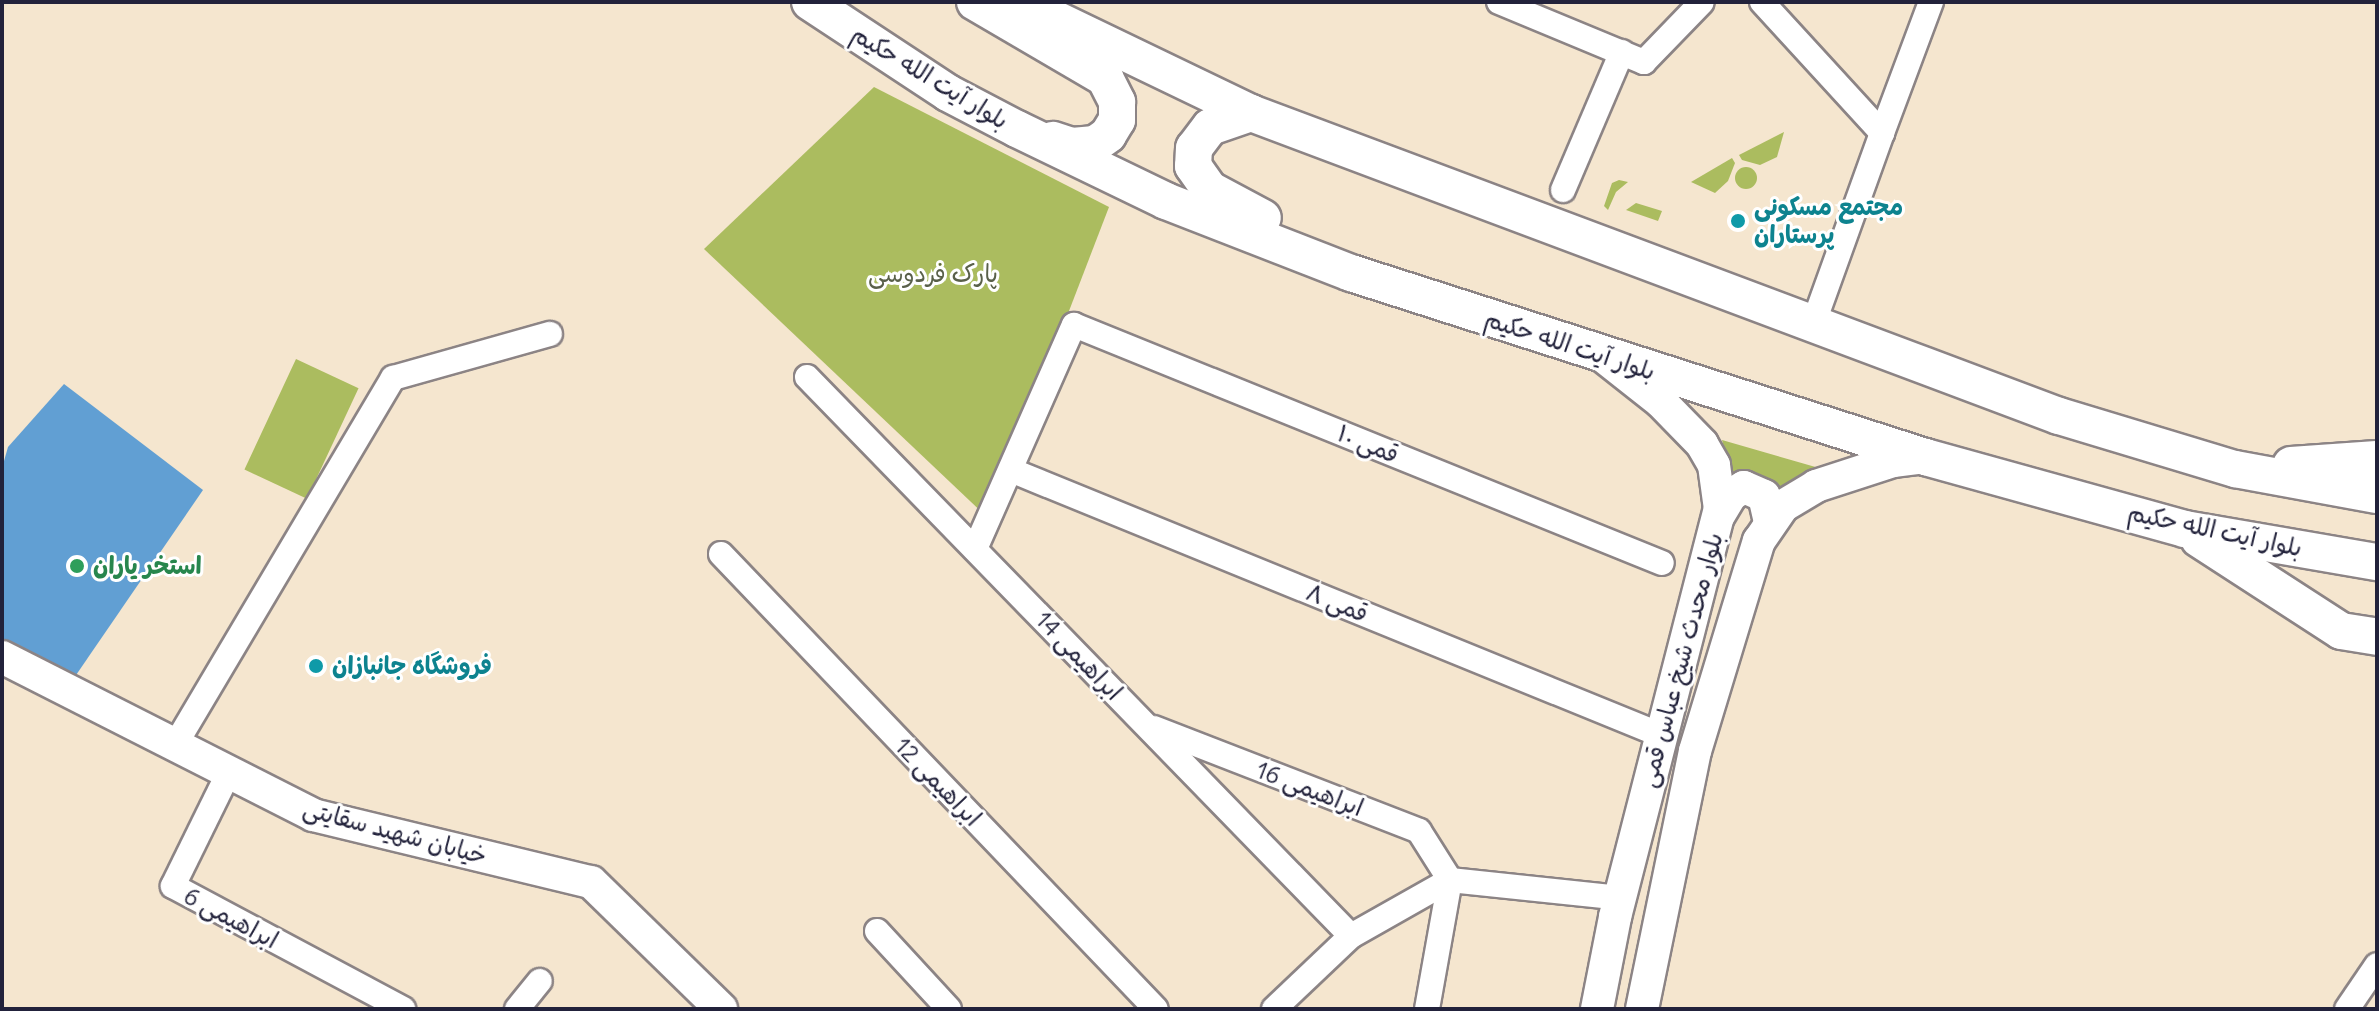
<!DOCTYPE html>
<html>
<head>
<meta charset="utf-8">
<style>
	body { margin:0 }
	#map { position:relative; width:2379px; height:1011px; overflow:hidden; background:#f5e6cf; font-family:Delius,"Playpen Sans Arabic",sans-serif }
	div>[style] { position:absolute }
	.green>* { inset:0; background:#abbc5f; transform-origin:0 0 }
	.round { border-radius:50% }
	.water>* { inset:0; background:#619fd3 }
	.roads { filter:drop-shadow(2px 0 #8c8485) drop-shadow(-2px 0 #8c8485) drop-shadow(0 2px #8c8485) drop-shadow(0 -2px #8c8485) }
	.minor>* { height:24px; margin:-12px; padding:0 12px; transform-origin:12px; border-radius:12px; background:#fff }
	.secondary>* { height:32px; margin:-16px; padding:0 16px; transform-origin:16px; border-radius:16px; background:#fff }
	.primary>* { height:36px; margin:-18px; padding:0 18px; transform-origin:18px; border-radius:18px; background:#fff }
	.dots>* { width:22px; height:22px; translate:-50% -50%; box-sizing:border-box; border:4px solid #fff; border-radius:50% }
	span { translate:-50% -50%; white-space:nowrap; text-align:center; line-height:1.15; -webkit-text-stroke:6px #fff; paint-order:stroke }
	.street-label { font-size:24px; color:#22223b }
	.culture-label { font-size:24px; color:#0d838f; font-weight:700 }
	.left { translate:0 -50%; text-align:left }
	.park-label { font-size:24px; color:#596049 }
	.leisure-label { font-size:24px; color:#27864d; font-weight:700 }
	.frame { position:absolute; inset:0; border:4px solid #22223b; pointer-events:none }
</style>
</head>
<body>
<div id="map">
	<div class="green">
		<div style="clip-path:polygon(874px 87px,1109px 207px,989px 519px,704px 249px)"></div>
		<div style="clip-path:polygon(1784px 132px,1777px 157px,1760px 165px,1742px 160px,1739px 155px)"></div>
		<div style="clip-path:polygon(1732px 158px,1735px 163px,1728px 181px,1715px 193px,1691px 182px)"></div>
		<div class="round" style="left:1735px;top:167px;width:22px;height:22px"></div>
		<div style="clip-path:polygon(1619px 180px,1628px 182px,1616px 192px,1608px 210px,1604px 206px,1612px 183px)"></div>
		<div style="clip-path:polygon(1636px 203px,1662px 211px,1658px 221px,1626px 210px)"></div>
		<div style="left:296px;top:359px;width:69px;height:122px;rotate:25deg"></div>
		<div style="clip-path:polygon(1722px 440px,1819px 468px,1781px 491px,1769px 483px,1733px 479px)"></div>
	</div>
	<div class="water">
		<div style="clip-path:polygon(64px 384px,203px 490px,74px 678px,2px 641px,2px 468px,8px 447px)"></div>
	</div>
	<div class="roads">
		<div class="minor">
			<div style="left:1499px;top:2px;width:157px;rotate:22.5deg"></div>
			<div style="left:1644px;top:62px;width:83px;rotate:-46deg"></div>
			<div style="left:1762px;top:2px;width:178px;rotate:47.5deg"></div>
			<div style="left:1882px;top:133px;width:201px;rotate:109.8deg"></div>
			<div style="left:1882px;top:133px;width:140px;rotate:-69.5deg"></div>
			<div style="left:1563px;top:190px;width:150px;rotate:-66.9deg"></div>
			<div style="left:807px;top:377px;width:780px;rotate:45.78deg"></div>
			<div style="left:1013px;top:471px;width:700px;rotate:22.17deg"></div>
			<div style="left:975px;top:549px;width:245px;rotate:-66.2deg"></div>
			<div style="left:1074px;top:325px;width:634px;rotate:22.04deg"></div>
			<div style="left:721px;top:554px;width:629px;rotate:46.29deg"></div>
			<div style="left:1154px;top:728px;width:284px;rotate:21.2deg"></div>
			<div style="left:1419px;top:831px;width:58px;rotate:57.7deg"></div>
			<div style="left:1450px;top:880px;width:131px;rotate:100.1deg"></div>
			<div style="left:175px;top:745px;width:427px;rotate:-59.3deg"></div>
			<div style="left:393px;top:378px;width:163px;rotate:-15.7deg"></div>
			<div style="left:229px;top:772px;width:127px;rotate:116.2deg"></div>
			<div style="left:173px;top:886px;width:261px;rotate:28.1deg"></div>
			<div style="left:877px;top:931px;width:106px;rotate:47.3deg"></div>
			<div style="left:517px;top:1009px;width:36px;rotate:-51deg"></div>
			<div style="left:1274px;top:1009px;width:106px;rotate:-43.5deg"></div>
			<div style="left:1351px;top:936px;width:114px;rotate:-29.5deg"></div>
			<div style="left:1450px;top:880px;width:171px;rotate:6deg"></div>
			<div style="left:2347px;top:1009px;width:53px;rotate:-55.7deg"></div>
		</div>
		<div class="secondary">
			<div style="left:1719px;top:515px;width:23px;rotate:-59deg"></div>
			<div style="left:1731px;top:495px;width:15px;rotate:-32deg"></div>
			<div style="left:1744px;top:487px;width:22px;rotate:24deg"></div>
			<div style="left:1764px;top:496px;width:27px;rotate:77deg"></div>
			<div style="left:2px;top:657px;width:349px;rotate:26.9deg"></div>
			<div style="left:313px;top:815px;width:286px;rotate:13.6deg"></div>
			<div style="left:591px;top:882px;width:182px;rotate:44.3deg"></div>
			<div style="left:1597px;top:1009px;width:94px;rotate:-78.9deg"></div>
			<div style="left:1615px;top:917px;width:421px;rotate:-75.6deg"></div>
			<div style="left:1720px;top:509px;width:44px;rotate:-97.8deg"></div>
			<div style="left:1714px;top:465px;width:24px;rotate:-120deg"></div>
			<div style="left:1702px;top:444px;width:59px;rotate:-134.3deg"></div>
			<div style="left:1661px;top:402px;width:73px;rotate:-141.7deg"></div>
			<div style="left:1642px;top:1009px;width:263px;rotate:-78.4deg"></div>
			<div style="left:1695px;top:751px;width:220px;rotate:-73.1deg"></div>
			<div style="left:1759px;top:541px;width:42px;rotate:-55.6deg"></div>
			<div style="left:1783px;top:506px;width:39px;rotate:-31deg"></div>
			<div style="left:1816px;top:486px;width:81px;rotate:-18deg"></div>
			<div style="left:1893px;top:461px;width:32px;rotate:-7deg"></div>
		</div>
		<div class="primary">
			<div style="left:810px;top:2px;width:165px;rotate:33.4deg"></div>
			<div style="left:948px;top:93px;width:78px;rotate:27.6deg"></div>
			<div style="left:1017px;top:129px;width:165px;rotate:25.8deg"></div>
			<div style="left:1166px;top:201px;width:199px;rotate:21.3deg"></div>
			<div style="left:1351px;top:273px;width:603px;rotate:17.77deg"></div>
			<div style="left:1925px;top:457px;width:270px;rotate:15.5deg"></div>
			<div style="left:2185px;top:529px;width:195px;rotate:9.8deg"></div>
			<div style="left:975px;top:2px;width:151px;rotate:30.3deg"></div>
			<div style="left:1105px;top:78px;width:27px;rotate:63deg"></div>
			<div style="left:1117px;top:102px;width:18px;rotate:90deg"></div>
			<div style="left:1117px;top:120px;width:17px;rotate:121deg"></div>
			<div style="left:1108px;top:135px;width:16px;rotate:145deg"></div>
			<div style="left:1095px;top:144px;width:23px;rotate:175deg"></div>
			<div style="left:1072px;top:146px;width:20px;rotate:-162deg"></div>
			<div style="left:1020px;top:2px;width:256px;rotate:25.7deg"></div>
			<div style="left:1251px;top:113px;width:863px;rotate:20.56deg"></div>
			<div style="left:2059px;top:416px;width:184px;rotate:16.8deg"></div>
			<div style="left:2235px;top:469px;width:144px;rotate:10.4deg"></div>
			<div style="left:1251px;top:113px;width:43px;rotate:161.1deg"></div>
			<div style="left:1210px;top:127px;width:26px;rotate:127deg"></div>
			<div style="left:1194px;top:148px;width:18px;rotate:93deg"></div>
			<div style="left:1193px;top:166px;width:28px;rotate:55deg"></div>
			<div style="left:1209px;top:189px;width:61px;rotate:28.2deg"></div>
			<div style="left:2291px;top:465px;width:86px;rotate:-4deg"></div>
			<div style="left:2199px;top:539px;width:169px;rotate:32.9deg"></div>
			<div style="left:2341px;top:631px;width:36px;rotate:9deg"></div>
		</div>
	</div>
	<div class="dots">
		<div style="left:1738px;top:221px;background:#0f9aa8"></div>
		<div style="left:77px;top:566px;background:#2e9e5b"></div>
		<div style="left:316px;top:666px;background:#0f9aa8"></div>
	</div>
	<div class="street-label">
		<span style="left:930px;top:77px;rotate:31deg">بلوار آیت الله حکیم</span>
		<span style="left:1570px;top:345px;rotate:18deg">بلوار آیت الله حکیم</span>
		<span style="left:1368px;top:444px;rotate:22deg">قمی ۱۰</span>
		<span style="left:2215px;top:530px;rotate:12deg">بلوار آیت الله حکیم</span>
		<span style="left:1337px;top:603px;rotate:22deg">قمی ۸</span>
		<span style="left:1079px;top:656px;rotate:46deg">ابراهیمی 14</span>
		<span style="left:1681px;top:660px;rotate:-75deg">بلوار محدث شیخ عباس قمی</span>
		<span style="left:938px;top:782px;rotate:46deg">ابراهیمی 12</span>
		<span style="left:1310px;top:789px;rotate:21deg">ابراهیمی 16</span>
		<span style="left:395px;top:832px;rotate:15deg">خیابان شهید سقایتی</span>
		<span style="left:231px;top:918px;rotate:28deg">ابراهیمی 6</span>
	</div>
	<div class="culture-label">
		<span class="left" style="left:1754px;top:221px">مجتمع مسکونی<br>پرستاران</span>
		<span class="left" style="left:332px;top:666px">فروشگاه جانبازان</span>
	</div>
	<div class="park-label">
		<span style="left:933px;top:274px">پارک فردوسی</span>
	</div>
	<div class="leisure-label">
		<span class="left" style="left:93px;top:566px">استخر یاران</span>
	</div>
	<div class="frame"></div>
</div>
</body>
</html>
